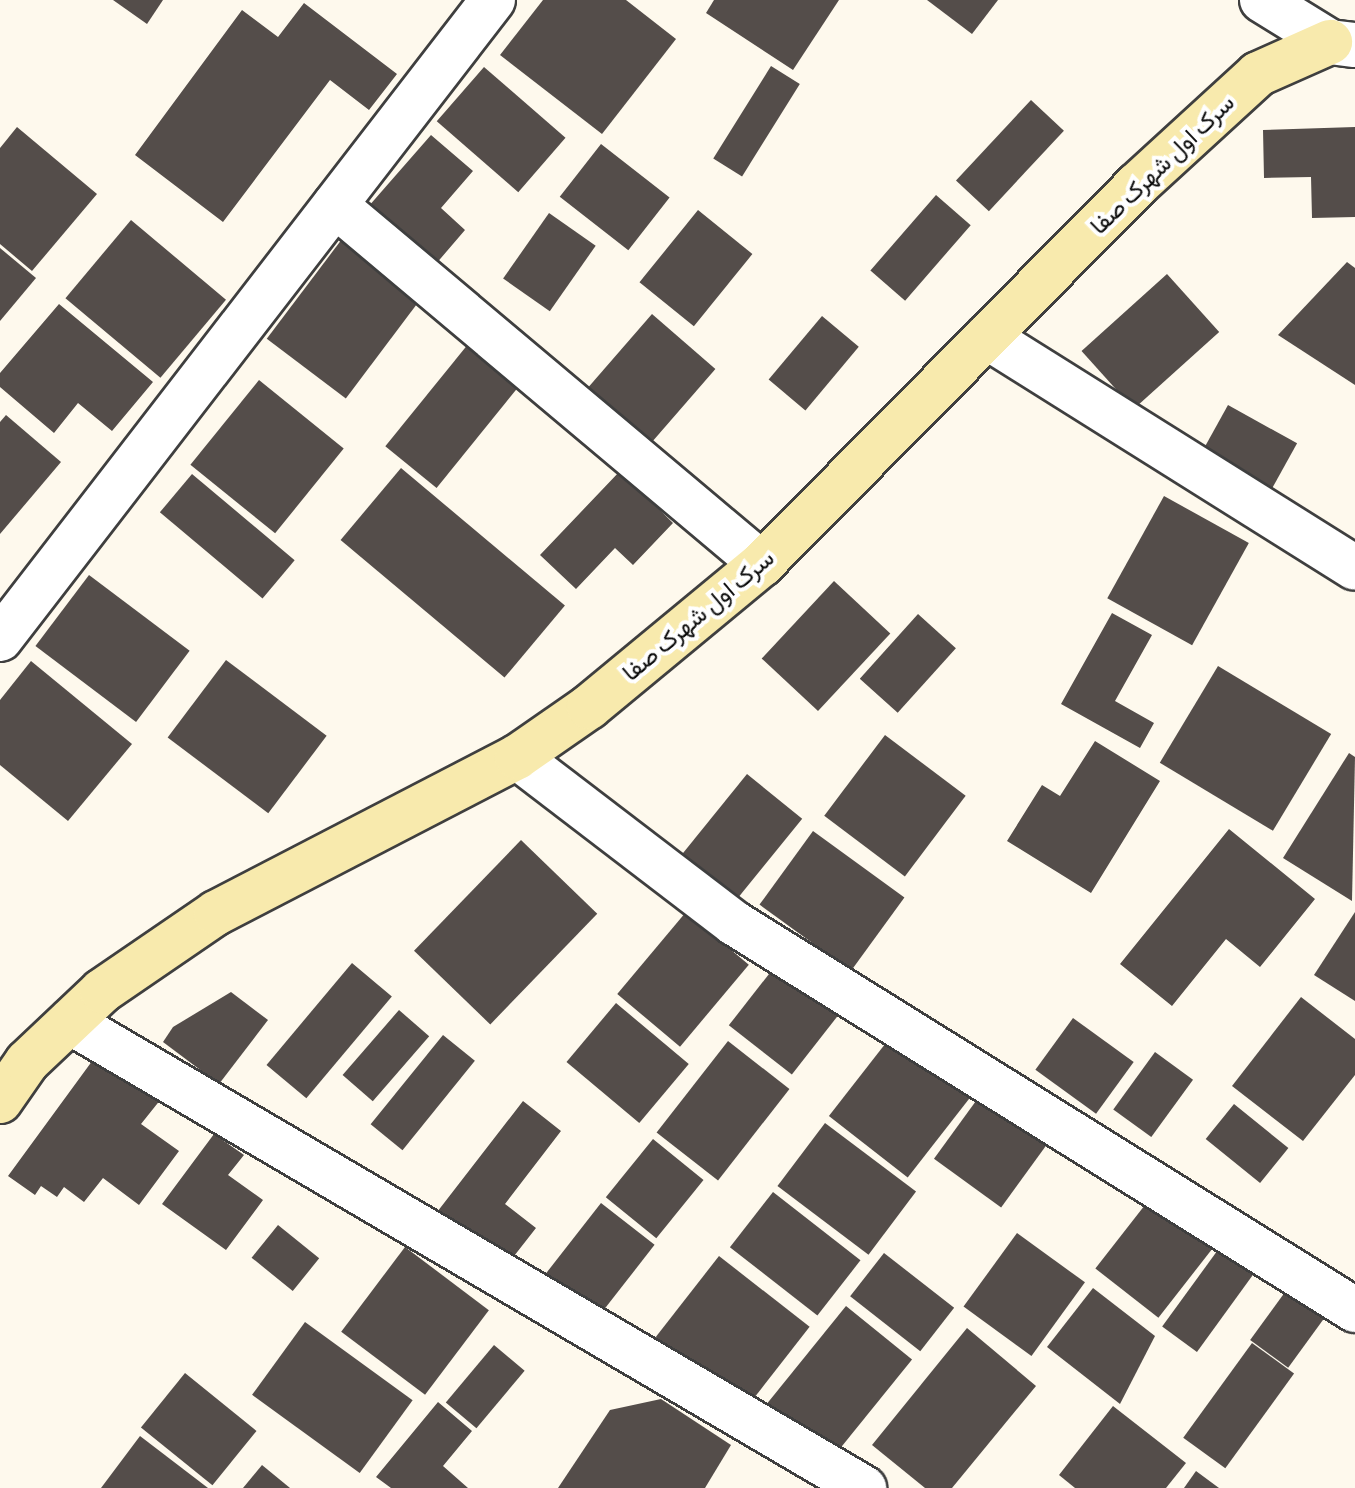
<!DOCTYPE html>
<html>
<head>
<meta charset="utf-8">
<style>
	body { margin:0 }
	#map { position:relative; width:1355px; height:1488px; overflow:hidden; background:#fef9ed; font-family:"Crimson Pro",Vazirmatn,serif }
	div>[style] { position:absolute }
	.building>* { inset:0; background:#544d4a; transform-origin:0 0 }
	.roads { filter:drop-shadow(2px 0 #3f3f3f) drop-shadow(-2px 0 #3f3f3f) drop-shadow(0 2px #3f3f3f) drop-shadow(0 -2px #3f3f3f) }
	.street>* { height:44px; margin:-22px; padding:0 22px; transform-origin:22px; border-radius:22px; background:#fff }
	.secondary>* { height:44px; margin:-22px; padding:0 22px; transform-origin:22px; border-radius:22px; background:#f8eaad }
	span { translate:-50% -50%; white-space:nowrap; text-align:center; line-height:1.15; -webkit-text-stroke:8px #fff; paint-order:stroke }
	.street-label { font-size:24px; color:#0c0c0c }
</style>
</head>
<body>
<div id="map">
	<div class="building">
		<div style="clip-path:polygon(113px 0,163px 0,147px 24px)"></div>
		<div style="clip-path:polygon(543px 0,626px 0,676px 39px,602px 134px,500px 55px)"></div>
		<div style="clip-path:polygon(714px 0,839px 0,793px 70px,706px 13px)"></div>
		<div style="clip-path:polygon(927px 0,998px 0,972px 34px)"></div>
		<div style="clip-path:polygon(304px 3px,397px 74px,369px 110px,330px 80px,223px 222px,135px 155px,242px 10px,278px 37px)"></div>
		<div style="left:771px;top:66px;width:34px;height:109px;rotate:32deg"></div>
		<div style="left:484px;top:67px;width:108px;height:72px;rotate:41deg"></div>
		<div style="left:1031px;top:100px;width:45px;height:110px;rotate:43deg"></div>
		<div style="clip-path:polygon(17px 127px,97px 194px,32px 271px,0 244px,0 148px)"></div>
		<div style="clip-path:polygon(1355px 127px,1355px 217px,1312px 218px,1311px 177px,1264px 178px,1263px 130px)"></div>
		<div style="clip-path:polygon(431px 135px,473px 171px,441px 208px,465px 230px,435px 265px,368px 207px)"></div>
		<div style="left:601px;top:144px;width:87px;height:67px;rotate:38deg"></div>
		<div style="left:936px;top:195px;width:46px;height:100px;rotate:41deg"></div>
		<div style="left:698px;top:210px;width:70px;height:93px;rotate:39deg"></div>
		<div style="left:549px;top:213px;width:57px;height:80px;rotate:35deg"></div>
		<div style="left:131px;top:220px;width:124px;height:102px;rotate:40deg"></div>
		<div style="left:342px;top:239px;width:99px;height:125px;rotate:37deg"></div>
		<div style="clip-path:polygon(0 248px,36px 278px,0 321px)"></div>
		<div style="clip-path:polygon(1347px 262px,1355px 268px,1355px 385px,1278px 335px)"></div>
		<div style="left:1167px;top:274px;width:78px;height:115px;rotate:48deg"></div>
		<div style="clip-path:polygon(59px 304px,153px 382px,112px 431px,78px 403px,54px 433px,0 387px,0 373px)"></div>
		<div style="left:652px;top:314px;width:84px;height:98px;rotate:41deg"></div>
		<div style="left:822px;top:316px;width:48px;height:83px;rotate:40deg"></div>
		<div style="left:469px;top:343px;width:66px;height:133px;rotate:39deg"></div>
		<div style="left:259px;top:380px;width:109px;height:109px;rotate:39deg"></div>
		<div style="left:1228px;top:405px;width:79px;height:54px;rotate:29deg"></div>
		<div style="clip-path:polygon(6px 415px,61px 462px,0 534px,0 422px)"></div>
		<div style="left:401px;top:468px;width:214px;height:94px;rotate:40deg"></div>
		<div style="clip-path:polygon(620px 471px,673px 523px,633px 565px,615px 548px,576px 589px,540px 555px)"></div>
		<div style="left:192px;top:474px;width:134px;height:50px;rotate:40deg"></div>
		<div style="left:1164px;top:496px;width:97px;height:117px;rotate:29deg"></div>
		<div style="left:89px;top:575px;width:126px;height:89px;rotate:37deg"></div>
		<div style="left:834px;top:581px;width:77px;height:106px;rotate:43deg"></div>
		<div style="clip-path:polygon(1112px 613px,1152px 635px,1115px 701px,1154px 723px,1140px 748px,1061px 704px)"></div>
		<div style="left:918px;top:614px;width:51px;height:87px;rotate:42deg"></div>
		<div style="left:226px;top:660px;width:126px;height:97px;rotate:37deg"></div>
		<div style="clip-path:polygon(31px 661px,132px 744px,68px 821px,0 765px,0 700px)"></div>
		<div style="left:1218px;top:666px;width:132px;height:113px;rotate:31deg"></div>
		<div style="left:885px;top:735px;width:101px;height:101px;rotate:37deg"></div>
		<div style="clip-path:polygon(1095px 741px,1160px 781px,1091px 893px,1007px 841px,1042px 785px,1060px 796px)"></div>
		<div style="clip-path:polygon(1349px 753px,1355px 757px,1352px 901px,1283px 858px)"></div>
		<div style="left:747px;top:774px;width:71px;height:108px;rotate:39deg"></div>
		<div style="clip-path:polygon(1229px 829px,1315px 899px,1260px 967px,1226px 939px,1172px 1006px,1120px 964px)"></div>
		<div style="left:813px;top:831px;width:113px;height:91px;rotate:36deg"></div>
		<div style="left:521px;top:840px;width:106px;height:154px;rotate:44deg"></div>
		<div style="left:686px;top:912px;width:82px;height:107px;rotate:40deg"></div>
		<div style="clip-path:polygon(1355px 912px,1355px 1001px,1314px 975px)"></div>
		<div style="left:783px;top:956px;width:80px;height:88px;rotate:38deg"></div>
		<div style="left:352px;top:963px;width:52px;height:133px;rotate:40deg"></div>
		<div style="clip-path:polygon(231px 992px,268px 1020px,219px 1084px,163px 1042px,173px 1027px)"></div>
		<div style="clip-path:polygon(1301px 997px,1355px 1039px,1355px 1075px,1303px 1141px,1232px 1086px)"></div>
		<div style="left:616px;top:1003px;width:95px;height:77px;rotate:40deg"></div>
		<div style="left:399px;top:1010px;width:40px;height:86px;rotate:41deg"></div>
		<div style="left:1073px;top:1018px;width:75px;height:64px;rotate:36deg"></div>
		<div style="left:896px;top:1030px;width:100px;height:109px;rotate:38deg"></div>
		<div style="left:443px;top:1035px;width:41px;height:115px;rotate:39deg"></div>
		<div style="left:728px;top:1041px;width:78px;height:116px;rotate:38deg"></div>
		<div style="left:1155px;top:1052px;width:47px;height:71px;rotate:36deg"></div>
		<div style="clip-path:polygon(98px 1053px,161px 1099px,141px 1124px,179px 1151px,139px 1205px,103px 1178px,84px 1202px,64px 1187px,57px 1197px,41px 1186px,35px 1195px,8px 1176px)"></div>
		<div style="left:981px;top:1094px;width:83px;height:80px;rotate:36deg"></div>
		<div style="clip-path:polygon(523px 1101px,561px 1131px,505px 1204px,536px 1228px,503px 1270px,434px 1216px)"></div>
		<div style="left:1234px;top:1104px;width:70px;height:45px;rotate:39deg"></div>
		<div style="left:825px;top:1123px;width:114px;height:79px;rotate:37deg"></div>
		<div style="clip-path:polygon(214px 1134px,244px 1155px,228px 1175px,263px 1200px,226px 1250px,162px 1204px)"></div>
		<div style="left:653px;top:1139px;width:65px;height:75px;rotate:39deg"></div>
		<div style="left:773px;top:1192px;width:111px;height:70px;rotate:38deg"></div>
		<div style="left:1152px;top:1196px;width:80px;height:92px;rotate:38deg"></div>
		<div style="left:601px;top:1203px;width:68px;height:97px;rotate:38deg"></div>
		<div style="left:278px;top:1225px;width:53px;height:42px;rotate:39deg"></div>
		<div style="left:1017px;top:1233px;width:84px;height:91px;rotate:36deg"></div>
		<div style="left:1228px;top:1236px;width:43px;height:112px;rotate:36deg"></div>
		<div style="left:405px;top:1247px;width:105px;height:106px;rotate:37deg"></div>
		<div style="left:884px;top:1253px;width:89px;height:55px;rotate:38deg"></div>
		<div style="left:719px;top:1256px;width:115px;height:103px;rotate:38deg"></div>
		<div style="left:1296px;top:1277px;width:47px;height:78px;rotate:36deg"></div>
		<div style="clip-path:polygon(1093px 1288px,1155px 1336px,1120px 1404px,1047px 1347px)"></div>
		<div style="left:846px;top:1306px;width:85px;height:126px;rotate:39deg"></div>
		<div style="left:305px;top:1322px;width:133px;height:90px;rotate:36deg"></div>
		<div style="clip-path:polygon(967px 1328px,1036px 1386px,952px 1488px,925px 1488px,872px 1445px)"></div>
		<div style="left:1252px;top:1343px;width:52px;height:117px;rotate:36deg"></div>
		<div style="left:494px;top:1345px;width:40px;height:75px;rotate:40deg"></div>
		<div style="left:185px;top:1373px;width:92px;height:70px;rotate:39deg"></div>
		<div style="clip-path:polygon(661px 1399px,731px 1445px,705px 1488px,558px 1488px,610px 1410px)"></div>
		<div style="clip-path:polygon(438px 1402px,472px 1431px,443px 1466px,468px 1488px,391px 1488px,376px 1477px)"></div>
		<div style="clip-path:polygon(1113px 1406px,1186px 1463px,1166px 1488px,1075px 1488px,1059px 1475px)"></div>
		<div style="clip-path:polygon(140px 1436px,208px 1488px,101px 1488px)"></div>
		<div style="clip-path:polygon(262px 1465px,290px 1488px,243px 1488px)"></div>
		<div style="clip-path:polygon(1196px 1471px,1219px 1488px,1184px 1488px)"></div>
	</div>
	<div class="roads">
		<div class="street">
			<div style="left:1262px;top:0;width:80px;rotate:31.7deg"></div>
			<div style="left:1330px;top:42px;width:25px;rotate:7deg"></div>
			<div style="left:335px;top:205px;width:558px;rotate:40.06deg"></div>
			<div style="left:987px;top:337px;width:434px;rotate:32.1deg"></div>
			<div style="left:0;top:639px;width:807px;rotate:-52.35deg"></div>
			<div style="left:517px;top:757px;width:273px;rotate:37.4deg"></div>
			<div style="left:734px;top:923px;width:732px;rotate:31.93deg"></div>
			<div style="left:70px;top:1022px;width:921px;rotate:30.41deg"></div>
		</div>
		<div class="secondary">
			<div style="left:0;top:1101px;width:47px;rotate:-55.3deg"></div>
			<div style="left:27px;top:1062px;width:103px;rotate:-43.4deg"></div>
			<div style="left:102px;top:991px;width:138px;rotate:-34.4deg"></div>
			<div style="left:216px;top:913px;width:339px;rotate:-27.4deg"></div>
			<div style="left:517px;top:757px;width:88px;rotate:-34.8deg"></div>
			<div style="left:589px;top:707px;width:224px;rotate:-39.6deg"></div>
			<div style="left:762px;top:564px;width:533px;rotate:-45.3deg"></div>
			<div style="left:1137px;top:185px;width:164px;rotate:-42.5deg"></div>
			<div style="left:1258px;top:74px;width:79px;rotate:-24deg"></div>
		</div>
	</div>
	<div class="street-label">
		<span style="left:1162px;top:164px;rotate:-44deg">سرک اول شهرک صفا</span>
		<span style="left:698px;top:615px;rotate:-40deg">سرک اول شهرک صفا</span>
	</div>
</div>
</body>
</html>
